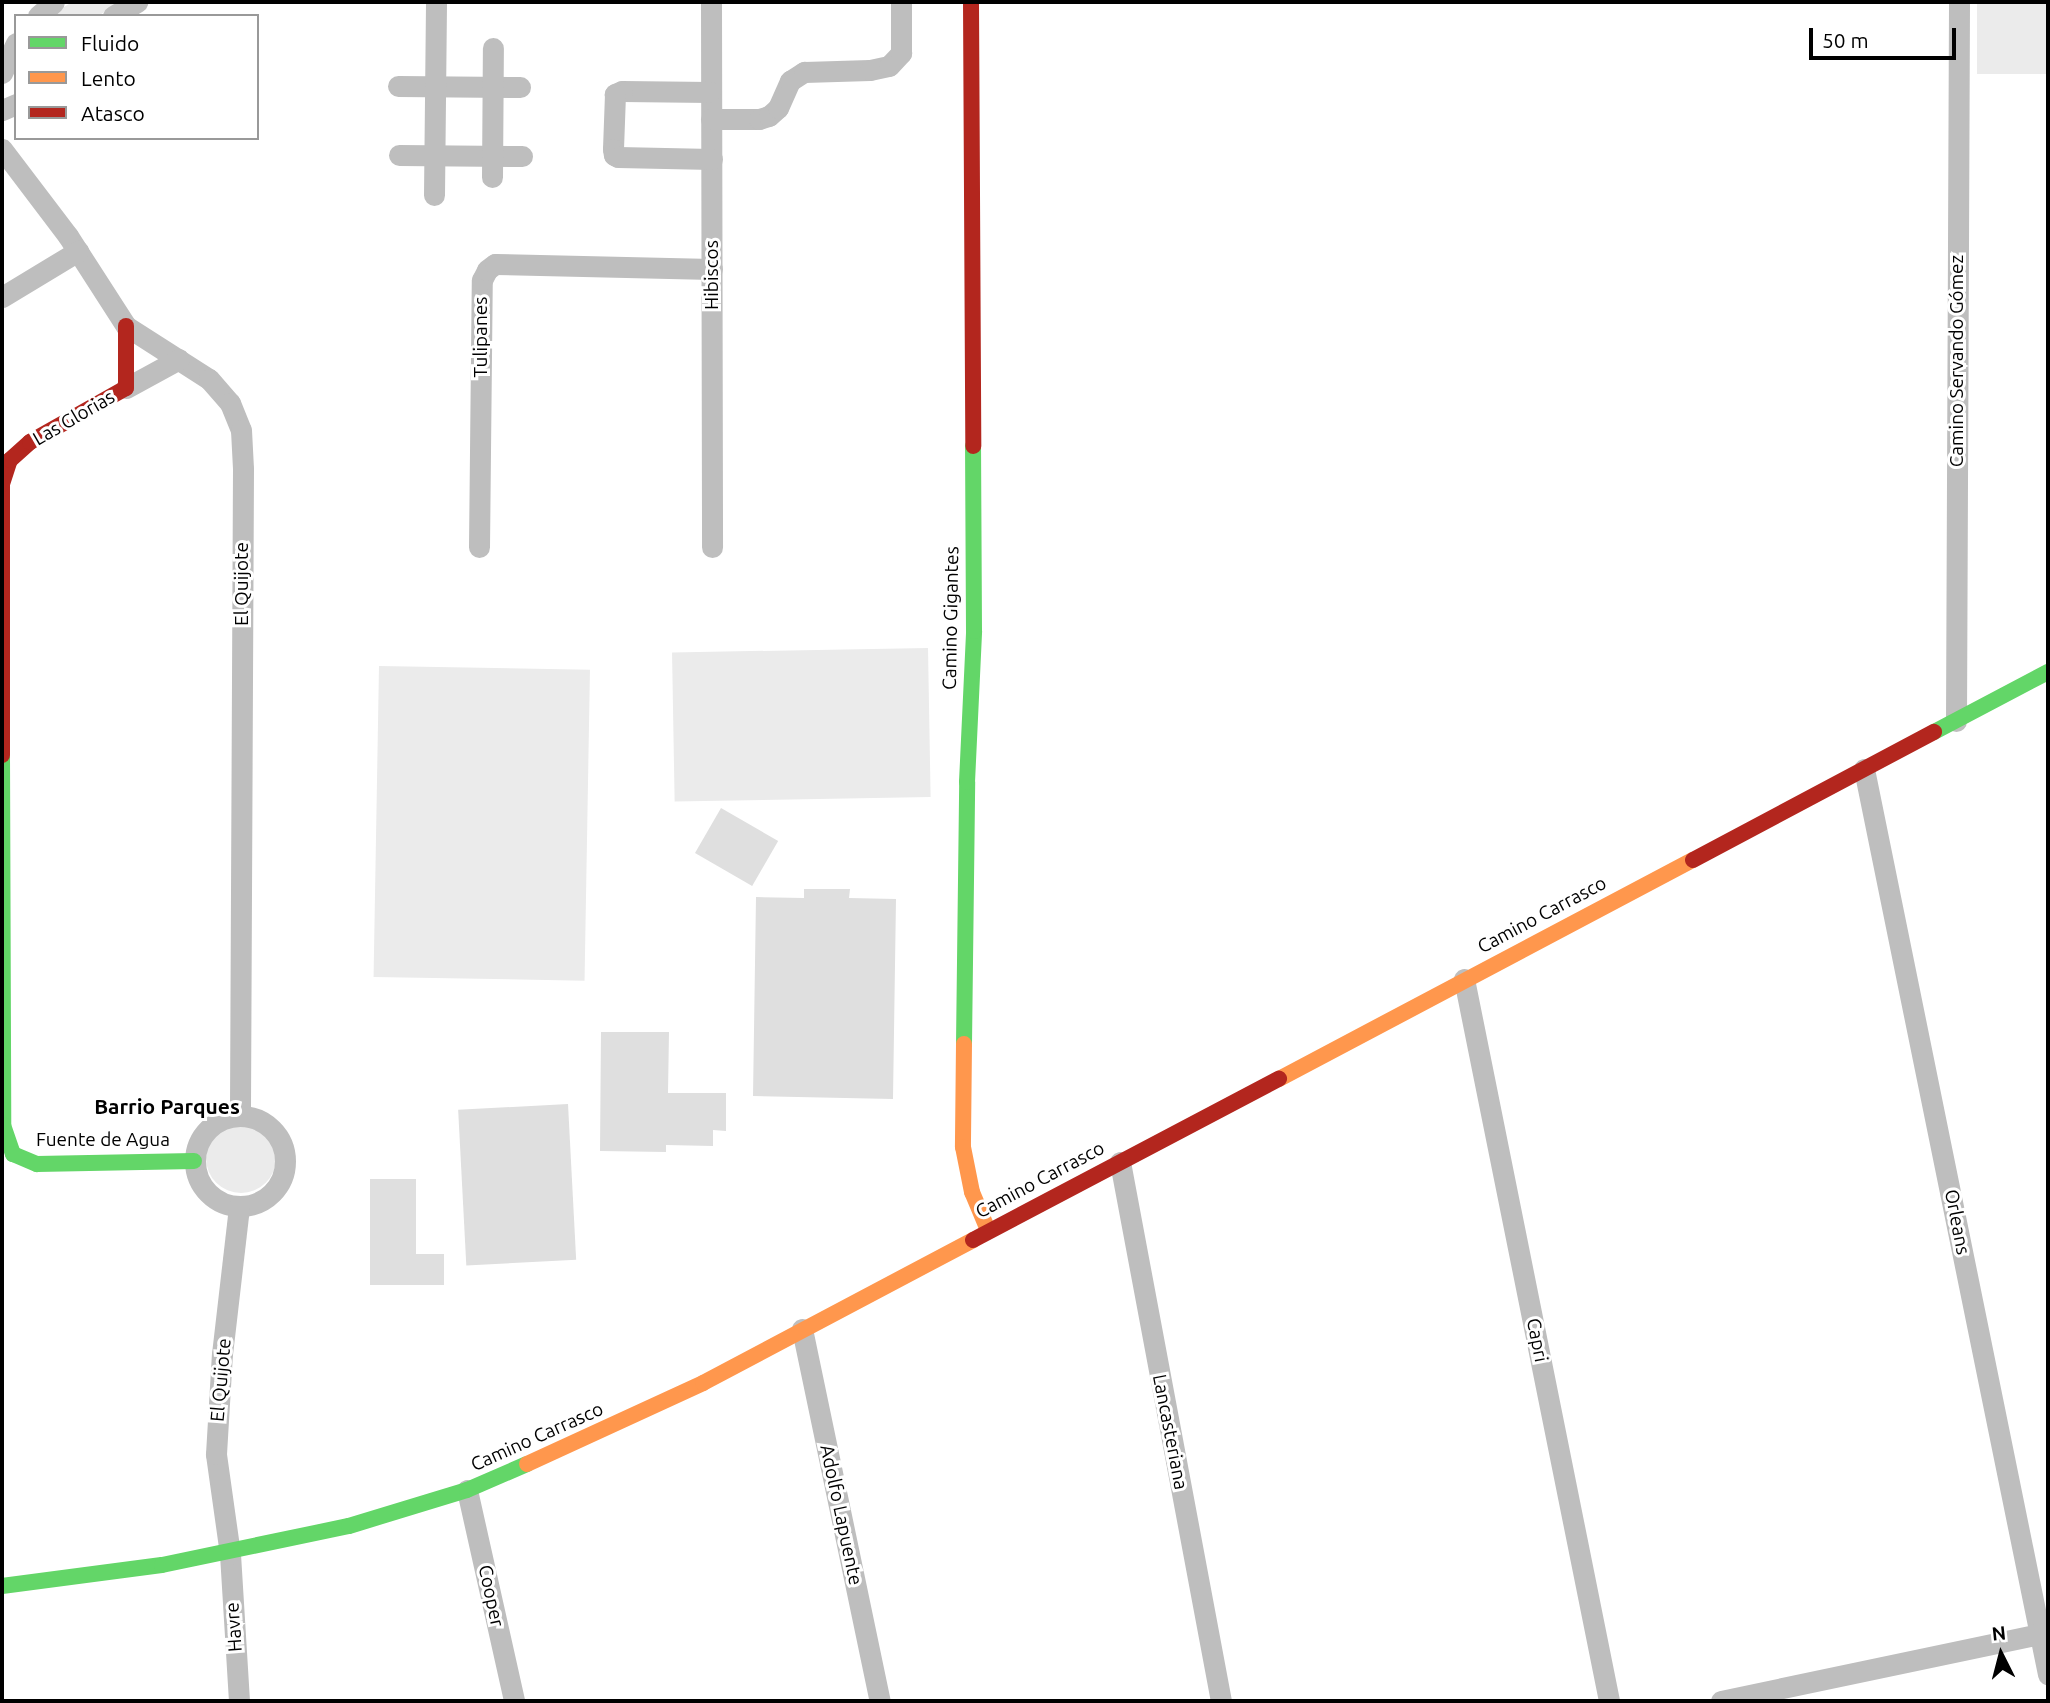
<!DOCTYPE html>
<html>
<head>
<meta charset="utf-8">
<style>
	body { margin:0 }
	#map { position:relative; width:2050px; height:1703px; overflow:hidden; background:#fff; font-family:Ubuntu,sans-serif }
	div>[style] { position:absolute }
	.green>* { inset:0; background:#ebebeb; transform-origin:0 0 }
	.round { border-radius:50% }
	.building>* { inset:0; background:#dfdfdf; transform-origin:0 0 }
	.street>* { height:21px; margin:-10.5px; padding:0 10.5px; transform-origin:10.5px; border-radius:10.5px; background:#bebebe }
	.street>.ring { margin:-10.5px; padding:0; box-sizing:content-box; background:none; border:21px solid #bebebe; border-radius:50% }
	.fast>* { height:16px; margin:-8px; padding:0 8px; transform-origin:8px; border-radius:8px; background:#63d668 }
	.slow>* { height:16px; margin:-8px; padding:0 8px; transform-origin:8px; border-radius:8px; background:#ff974d }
	.jam>* { height:16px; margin:-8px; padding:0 8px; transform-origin:8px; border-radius:8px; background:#b3261e }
	span { translate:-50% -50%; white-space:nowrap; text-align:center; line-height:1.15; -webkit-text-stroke:6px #fff; paint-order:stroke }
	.street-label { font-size:19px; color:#000 }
	.neighbourhood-label { font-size:21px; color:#000; font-weight:700 }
	.frame { position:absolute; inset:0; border:4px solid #000; pointer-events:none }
	.legend { position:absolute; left:14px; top:14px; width:245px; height:126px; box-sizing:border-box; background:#fff; border:2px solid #999; margin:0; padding:9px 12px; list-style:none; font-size:21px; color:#000 }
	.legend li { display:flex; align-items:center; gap:14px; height:35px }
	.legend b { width:35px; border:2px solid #999 }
	.north { position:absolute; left:1966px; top:1619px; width:70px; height:70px; -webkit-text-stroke:5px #fff; paint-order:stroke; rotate:354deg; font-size:19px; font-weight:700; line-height:28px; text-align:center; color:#000 }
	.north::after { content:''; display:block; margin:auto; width:24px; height:32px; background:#000; clip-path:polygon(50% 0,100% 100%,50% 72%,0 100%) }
	.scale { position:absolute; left:1809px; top:28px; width:147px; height:32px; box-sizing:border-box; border:4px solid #000; border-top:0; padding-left:9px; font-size:21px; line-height:24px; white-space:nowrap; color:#000; -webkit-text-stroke:5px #fff; paint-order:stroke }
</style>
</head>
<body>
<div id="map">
	<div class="green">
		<div style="clip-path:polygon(72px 2px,121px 2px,98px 16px,50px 16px)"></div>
		<div style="left:1977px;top:2px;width:71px;height:72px"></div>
		<div style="left:928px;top:648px;width:149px;height:256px;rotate:89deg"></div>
		<div style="left:379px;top:666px;width:211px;height:311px;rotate:1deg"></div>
		<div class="round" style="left:206px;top:1123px;width:70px;height:70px"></div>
	</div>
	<div class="building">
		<div style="left:721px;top:808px;width:66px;height:52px;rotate:30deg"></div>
		<div style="clip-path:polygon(804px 889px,850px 889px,849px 898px,896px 899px,893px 1099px,753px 1096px,756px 897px,804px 898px)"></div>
		<div style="clip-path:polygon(601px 1032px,669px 1032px,668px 1093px,726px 1093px,726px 1131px,713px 1130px,713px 1146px,666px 1145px,666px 1152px,600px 1151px)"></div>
		<div style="left:568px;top:1104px;width:156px;height:110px;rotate:87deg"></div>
		<div style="clip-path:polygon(370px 1179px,416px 1179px,416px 1254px,444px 1254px,444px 1285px,370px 1285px)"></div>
	</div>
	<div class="street">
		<div style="left:711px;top:2px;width:545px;rotate:89.89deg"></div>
		<div style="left:38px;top:16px;width:21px;rotate:-41deg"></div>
		<div style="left:113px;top:16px;width:28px;rotate:-30deg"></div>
		<div style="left:2px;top:73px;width:33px;rotate:-65deg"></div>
		<div style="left:398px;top:86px;width:122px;rotate:0.5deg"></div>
		<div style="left:710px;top:92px;width:88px;rotate:-179.3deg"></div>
		<div style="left:622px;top:91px;width:8px;rotate:157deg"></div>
		<div style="left:615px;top:94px;width:55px;rotate:92.1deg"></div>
		<div style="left:613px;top:149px;width:6px;rotate:81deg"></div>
		<div style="left:614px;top:155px;width:4px;rotate:27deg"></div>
		<div style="left:618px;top:157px;width:94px;rotate:1.2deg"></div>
		<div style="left:2px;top:110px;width:15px;rotate:-23deg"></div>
		<div style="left:711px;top:119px;width:48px"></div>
		<div style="left:759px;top:119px;width:10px;rotate:-17deg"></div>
		<div style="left:769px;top:116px;width:12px;rotate:-42deg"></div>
		<div style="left:778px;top:108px;width:30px;rotate:-66deg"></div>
		<div style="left:790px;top:81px;width:17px;rotate:-33deg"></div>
		<div style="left:804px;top:72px;width:66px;rotate:-1.7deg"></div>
		<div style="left:870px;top:70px;width:19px;rotate:-12deg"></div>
		<div style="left:889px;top:66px;width:18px;rotate:-47deg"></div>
		<div style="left:901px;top:53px;width:51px;rotate:-90deg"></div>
		<div style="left:2px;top:149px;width:109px;rotate:52.8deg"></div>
		<div style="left:68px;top:236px;width:107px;rotate:57.2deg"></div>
		<div style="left:126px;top:326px;width:98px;rotate:32.6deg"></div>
		<div style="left:209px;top:379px;width:32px;rotate:49deg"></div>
		<div style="left:230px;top:403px;width:29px;rotate:68deg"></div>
		<div style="left:241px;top:430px;width:39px;rotate:87deg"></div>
		<div style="left:243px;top:469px;width:646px;rotate:90.27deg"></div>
		<div style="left:399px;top:155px;width:123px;rotate:0.5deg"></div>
		<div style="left:492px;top:177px;width:129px;rotate:-89.6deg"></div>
		<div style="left:434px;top:195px;width:193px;rotate:-89.4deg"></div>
		<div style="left:2px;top:297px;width:89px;rotate:-31.2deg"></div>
		<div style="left:126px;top:388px;width:60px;rotate:-28.7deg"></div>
		<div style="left:479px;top:547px;width:267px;rotate:-89.4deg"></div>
		<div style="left:482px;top:280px;width:11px;rotate:-63deg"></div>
		<div style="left:487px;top:270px;width:10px;rotate:-37deg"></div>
		<div style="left:495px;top:264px;width:217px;rotate:1.3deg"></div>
		<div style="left:1956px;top:721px;width:719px;rotate:-89.76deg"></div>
		<div style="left:1864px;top:769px;width:924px;rotate:78.51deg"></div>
		<div style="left:1464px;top:979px;width:736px;rotate:78.64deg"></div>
		<div class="ring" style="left:195px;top:1116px;width:69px;height:69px"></div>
		<div style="left:1120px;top:1162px;width:548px;rotate:79.39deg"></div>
		<div style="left:802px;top:1329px;width:380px;rotate:78.2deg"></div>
		<div style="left:467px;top:1490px;width:216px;rotate:77.4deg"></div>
		<div style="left:239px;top:1701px;width:147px;rotate:-93.5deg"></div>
		<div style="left:230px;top:1554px;width:101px;rotate:-98deg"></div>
		<div style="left:216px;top:1454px;width:100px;rotate:-86.6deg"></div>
		<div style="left:222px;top:1354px;width:149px;rotate:-83.4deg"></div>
		<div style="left:1721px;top:1701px;width:334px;rotate:-11.9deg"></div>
	</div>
	<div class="fast">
		<div style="left:1934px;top:732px;width:129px;rotate:-27.8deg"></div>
		<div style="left:2px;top:755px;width:370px;rotate:89.8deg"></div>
		<div style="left:3px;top:1125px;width:31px;rotate:71deg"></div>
		<div style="left:13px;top:1154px;width:26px;rotate:23deg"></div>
		<div style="left:37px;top:1164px;width:157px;rotate:-1.1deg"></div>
		<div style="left:964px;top:1044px;width:262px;rotate:-89.3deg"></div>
		<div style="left:967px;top:782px;width:151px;rotate:-87.3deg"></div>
		<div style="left:974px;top:631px;width:185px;rotate:-90.3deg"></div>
		<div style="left:2px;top:1586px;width:161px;rotate:-7.5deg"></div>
		<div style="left:162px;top:1565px;width:191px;rotate:-11.8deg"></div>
		<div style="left:349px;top:1526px;width:123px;rotate:-17deg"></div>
		<div style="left:467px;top:1490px;width:65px;rotate:-23.4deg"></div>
	</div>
	<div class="slow">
		<div style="left:964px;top:1044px;width:103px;rotate:90.6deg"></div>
		<div style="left:963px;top:1147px;width:46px;rotate:78.7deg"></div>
		<div style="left:972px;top:1192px;width:41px;rotate:67.2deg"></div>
		<div style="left:1279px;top:1079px;width:468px;rotate:-27.9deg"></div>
		<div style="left:527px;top:1464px;width:194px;rotate:-24.7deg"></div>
		<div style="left:703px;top:1383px;width:306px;rotate:-27.9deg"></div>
	</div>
	<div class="jam">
		<div style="left:971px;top:2px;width:444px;rotate:89.7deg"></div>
		<div style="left:2px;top:755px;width:271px;rotate:-90deg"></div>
		<div style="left:2px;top:484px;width:25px;rotate:-72deg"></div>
		<div style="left:10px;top:460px;width:27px;rotate:-42deg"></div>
		<div style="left:30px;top:442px;width:110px;rotate:-29.4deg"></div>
		<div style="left:126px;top:388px;width:62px;rotate:-90deg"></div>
		<div style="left:1693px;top:860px;width:273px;rotate:-28deg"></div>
		<div style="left:973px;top:1240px;width:346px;rotate:-27.8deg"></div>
	</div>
	<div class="street-label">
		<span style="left:712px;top:275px;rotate:-90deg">Hibiscos</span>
		<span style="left:481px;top:337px;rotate:-90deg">Tulipanes</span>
		<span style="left:1957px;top:361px;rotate:-90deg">Camino Servando Gómez</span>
		<span style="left:74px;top:418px;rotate:-30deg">Las Glorias</span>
		<span style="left:242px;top:584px;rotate:-90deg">El Quijote</span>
		<span style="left:951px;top:618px;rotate:-89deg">Camino Gigantes</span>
		<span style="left:1542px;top:915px;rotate:-28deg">Camino Carrasco</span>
		<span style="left:103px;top:1140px">Fuente de Agua</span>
		<span style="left:1040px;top:1180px;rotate:-28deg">Camino Carrasco</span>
		<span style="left:1957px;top:1222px;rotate:79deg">Orleans</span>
		<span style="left:1537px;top:1340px;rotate:79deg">Capri</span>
		<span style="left:221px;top:1380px;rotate:-85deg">El Quijote</span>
		<span style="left:1170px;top:1432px;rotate:79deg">Lancasteriana</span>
		<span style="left:537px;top:1437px;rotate:-24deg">Camino Carrasco</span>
		<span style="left:841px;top:1515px;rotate:78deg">Adolfo Lapuente</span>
		<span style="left:491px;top:1596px;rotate:78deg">Cooper</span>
		<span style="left:234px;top:1627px;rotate:-94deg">Havre</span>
	</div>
	<div class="neighbourhood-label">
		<span style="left:167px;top:1106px">Barrio Parques</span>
	</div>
	<div class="frame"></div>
	<ul class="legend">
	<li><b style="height:9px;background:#63d668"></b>Fluido</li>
	<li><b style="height:9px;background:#ff974d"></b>Lento</li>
	<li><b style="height:9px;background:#b3261e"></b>Atasco</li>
	</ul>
	<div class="north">N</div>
	<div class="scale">50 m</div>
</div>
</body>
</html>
